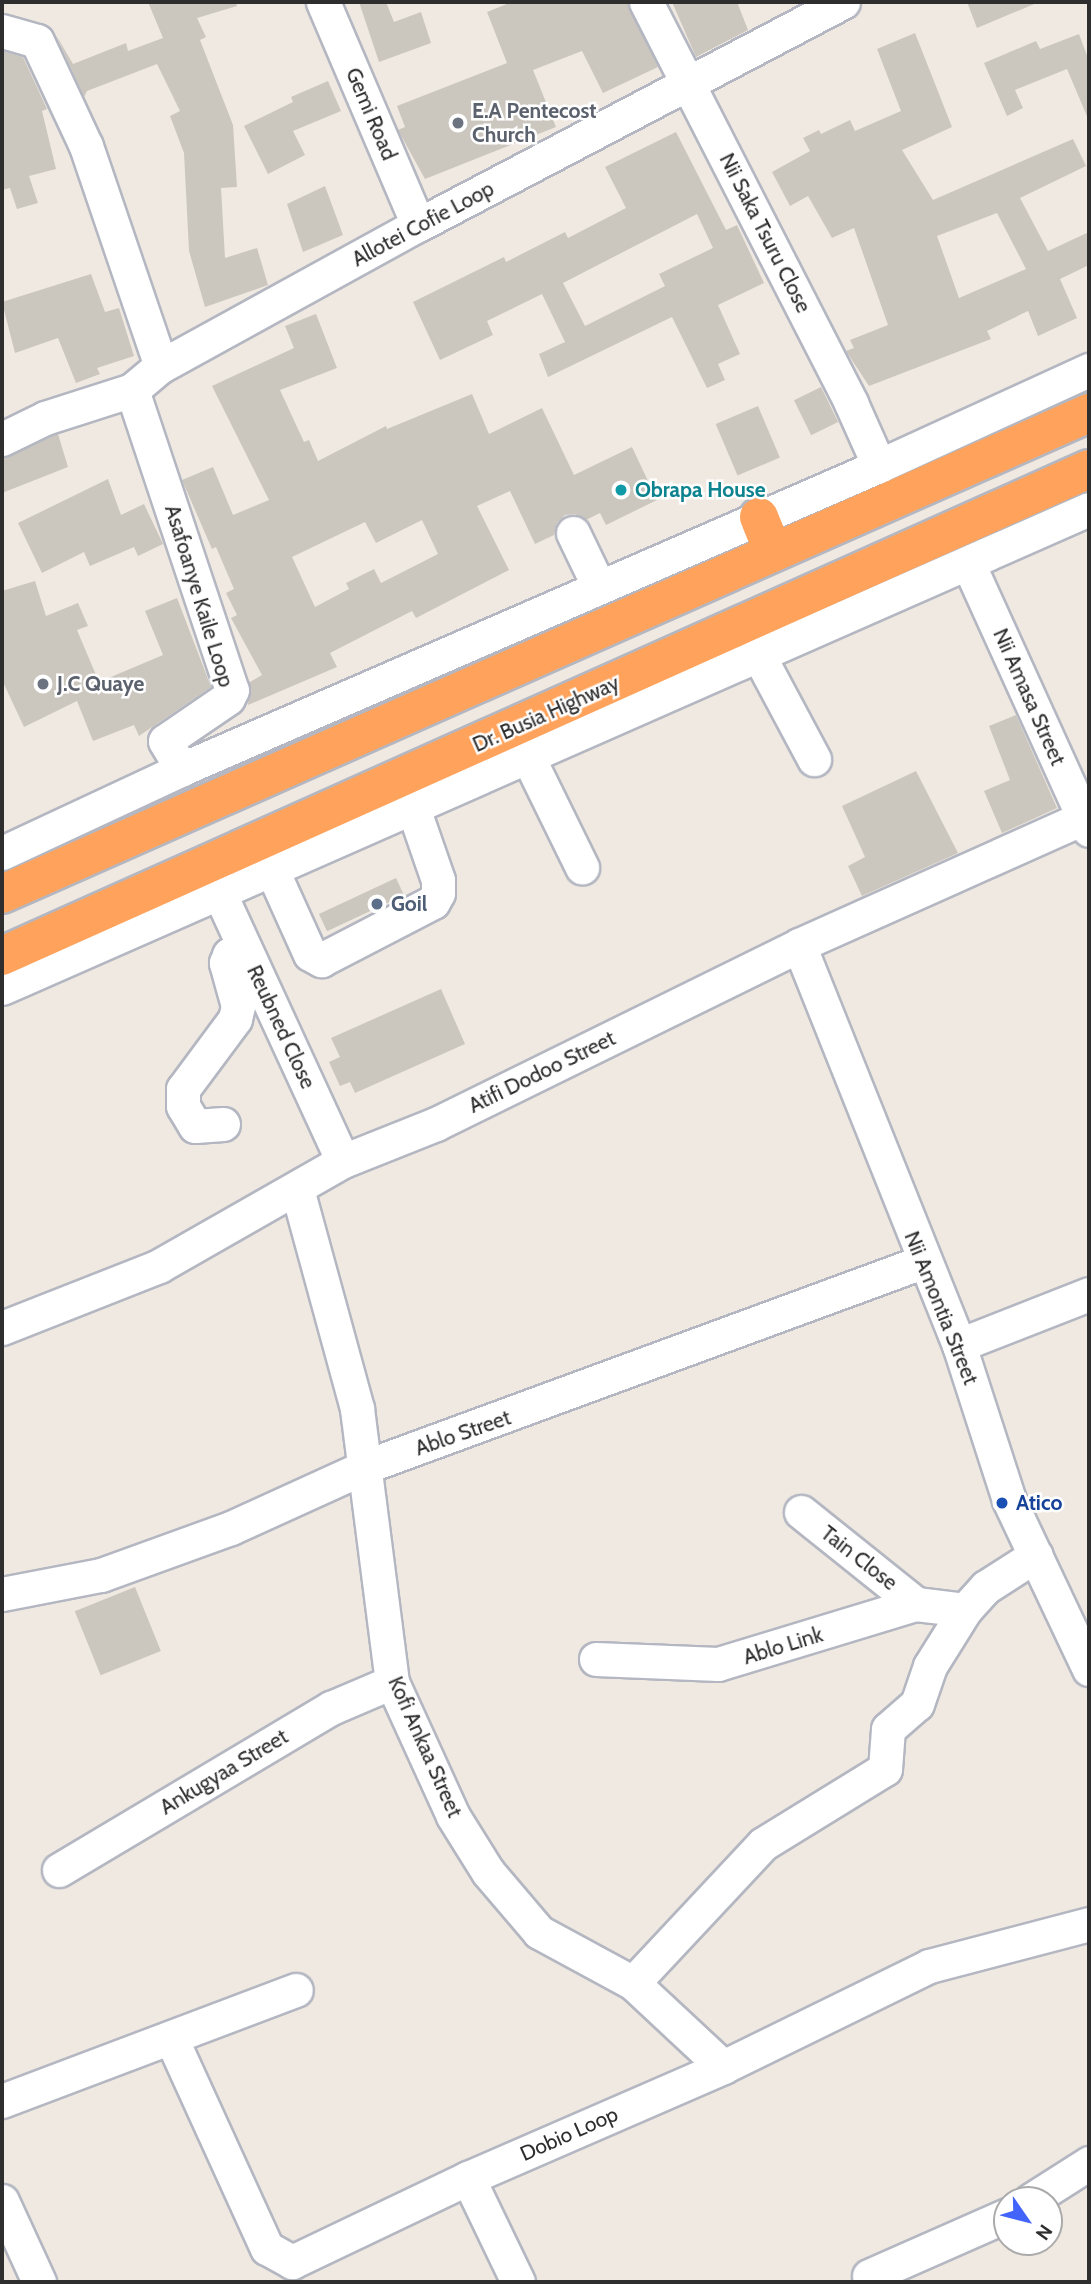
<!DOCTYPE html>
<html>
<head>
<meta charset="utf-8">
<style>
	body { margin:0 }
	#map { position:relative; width:1091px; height:2284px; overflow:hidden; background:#efe9e1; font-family:Cabin,sans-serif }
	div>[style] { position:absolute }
	.building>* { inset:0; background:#cbc7bf; transform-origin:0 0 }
	.roads { filter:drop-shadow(2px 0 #b4b7c1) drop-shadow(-2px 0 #b4b7c1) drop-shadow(0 2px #b4b7c1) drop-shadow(0 -2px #b4b7c1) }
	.minor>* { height:33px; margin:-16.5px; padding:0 16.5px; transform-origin:16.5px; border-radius:16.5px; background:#fff }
	.highway>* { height:38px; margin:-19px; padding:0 19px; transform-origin:19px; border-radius:19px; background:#ffa35c }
	.dots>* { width:19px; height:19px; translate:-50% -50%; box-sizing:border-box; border:4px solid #fff; border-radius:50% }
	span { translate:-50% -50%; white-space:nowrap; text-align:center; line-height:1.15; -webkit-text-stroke:5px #fff; paint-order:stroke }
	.worship-label { font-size:21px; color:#5b616d; font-weight:700 }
	.left { translate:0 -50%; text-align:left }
	.street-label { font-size:21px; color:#2e2e2e }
	.culture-label { font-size:21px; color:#0d838f; font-weight:700 }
	.service-label { font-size:21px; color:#4e5e75; font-weight:700 }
	.transit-label { font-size:21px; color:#164399; font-weight:700 }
	.frame { position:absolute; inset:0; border:4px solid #2e2e2e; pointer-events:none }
	.north { position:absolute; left:993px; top:2186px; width:70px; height:70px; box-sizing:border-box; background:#fff; border:2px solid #ababab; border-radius:50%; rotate:125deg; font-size:19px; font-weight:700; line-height:28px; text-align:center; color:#2e2e2e }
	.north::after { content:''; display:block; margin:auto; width:24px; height:32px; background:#4264fb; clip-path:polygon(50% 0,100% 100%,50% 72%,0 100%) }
</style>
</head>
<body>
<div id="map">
	<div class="building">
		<div style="clip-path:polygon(148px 2px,236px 2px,237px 6px,197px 18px,206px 37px,200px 40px,233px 125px,237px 187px,221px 188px,225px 258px,257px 248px,268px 285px,205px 307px,189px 251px,184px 153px,170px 116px,180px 111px,157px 64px,87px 91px,84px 97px,56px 35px,73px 64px,126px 43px,128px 51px,163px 38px)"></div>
		<div style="clip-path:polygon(359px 2px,386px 2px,394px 22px,421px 12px,431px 43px,379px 62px)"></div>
		<div style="clip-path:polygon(512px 2px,627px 2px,658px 67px,603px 93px,582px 51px,533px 70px,556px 127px,425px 179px,398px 130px,405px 127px,397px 106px,507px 63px,487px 12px)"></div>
		<div style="clip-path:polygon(672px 2px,737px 2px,748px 30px,696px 57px)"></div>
		<div style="clip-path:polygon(967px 2px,1039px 2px,977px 28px)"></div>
		<div style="clip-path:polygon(evenodd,915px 33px,952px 127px,902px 150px,933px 200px,1073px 139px,1086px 166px,1020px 198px,1048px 251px,1089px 232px,1089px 265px,1060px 279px,1077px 318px,1038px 336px,1028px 311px,987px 331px,991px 339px,869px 386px,846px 351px,854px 348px,850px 340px,888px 325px,854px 228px,832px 238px,808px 196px,790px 206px,772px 172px,810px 151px,803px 138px,819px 130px,821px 134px,850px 120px,855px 131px,901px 111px,877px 49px,915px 33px,997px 213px,1026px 269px,959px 298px,937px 236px,997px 213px)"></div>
		<div style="clip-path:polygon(1079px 34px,1089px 61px,1089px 121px,1067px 69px,1015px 90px,1023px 108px,1007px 116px,984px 63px,1036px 41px,1040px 49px)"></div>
		<div style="clip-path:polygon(2px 51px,23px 57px,47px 109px,42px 111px,56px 169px,29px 176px,38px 203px,17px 209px,10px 188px,2px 190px)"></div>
		<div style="clip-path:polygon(328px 81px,341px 111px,293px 131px,305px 155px,268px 174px,244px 126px,293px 102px,291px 97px)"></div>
		<div style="clip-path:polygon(evenodd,676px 132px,726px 230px,737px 225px,764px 283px,718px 305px,740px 354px,718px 364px,725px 380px,707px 388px,672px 317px,548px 377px,539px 354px,565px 342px,542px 294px,487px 321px,493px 335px,440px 360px,413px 302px,504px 257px,506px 262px,565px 232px,568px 238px,626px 208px,605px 167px,676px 132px,697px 214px,713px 248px,659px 274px,665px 286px,585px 326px,563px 283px,697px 214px)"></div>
		<div style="clip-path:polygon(325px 186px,343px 235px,303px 252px,287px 204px)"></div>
		<div style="clip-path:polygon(91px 274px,105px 312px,119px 308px,134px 356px,97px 368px,100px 374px,76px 383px,58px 338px,15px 353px,2px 302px)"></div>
		<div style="clip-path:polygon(evenodd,316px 314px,337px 368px,280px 390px,304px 442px,309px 440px,318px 461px,386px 426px,387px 429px,472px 394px,489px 434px,542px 408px,574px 475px,632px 447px,657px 500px,606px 525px,600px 513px,586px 520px,575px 514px,565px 515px,557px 523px,554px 535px,535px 544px,510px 491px,477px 506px,509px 570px,416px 618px,412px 611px,330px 653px,337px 667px,248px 705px,250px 682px,262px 675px,231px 618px,237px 615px,226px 593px,234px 589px,216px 547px,212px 549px,182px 480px,213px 467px,233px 515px,269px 500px,212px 386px,294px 348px,285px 326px,316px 314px,422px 520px,438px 554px,381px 583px,374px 569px,346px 583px,349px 589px,315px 607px,292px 557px,365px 522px,376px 543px,422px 520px)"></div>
		<div style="left:821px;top:387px;width:39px;height:30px;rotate:64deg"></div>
		<div style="left:758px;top:406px;width:56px;height:46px;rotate:67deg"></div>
		<div style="clip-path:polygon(58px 434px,68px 467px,2px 493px,2px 458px)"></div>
		<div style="clip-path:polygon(108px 479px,121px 515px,144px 504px,163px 544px,138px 556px,134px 547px,90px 566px,84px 552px,42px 573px,18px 523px)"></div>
		<div style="clip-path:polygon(35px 581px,46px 616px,78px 603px,88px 626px,77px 630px,99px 682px,163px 655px,145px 611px,177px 598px,211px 687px,139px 736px,134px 725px,93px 741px,77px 701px,24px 727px,2px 680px,2px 591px)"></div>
		<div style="clip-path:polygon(1016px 715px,1057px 808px,1002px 833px,984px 791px,1010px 780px,989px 726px)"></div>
		<div style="clip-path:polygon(916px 771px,958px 853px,862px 896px,848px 866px,865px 857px,842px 806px)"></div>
		<div style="left:396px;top:878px;width:19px;height:85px;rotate:65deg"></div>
		<div style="clip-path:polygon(441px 989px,465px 1044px,355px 1093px,350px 1082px,340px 1086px,329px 1062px,340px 1057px,331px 1038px)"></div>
		<div style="left:135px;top:1587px;width:69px;height:65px;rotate:68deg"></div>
	</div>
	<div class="roads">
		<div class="minor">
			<div style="left:323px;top:2px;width:242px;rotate:66.9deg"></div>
			<div style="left:646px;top:2px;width:450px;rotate:62.9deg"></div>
			<div style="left:851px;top:403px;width:69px;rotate:66deg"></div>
			<div style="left:2px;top:31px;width:36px;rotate:16deg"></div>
			<div style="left:37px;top:41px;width:116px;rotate:65deg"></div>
			<div style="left:86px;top:146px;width:232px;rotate:71.2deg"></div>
			<div style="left:132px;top:390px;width:316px;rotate:71.6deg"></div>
			<div style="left:232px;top:690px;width:9px;rotate:117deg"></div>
			<div style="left:228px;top:698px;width:76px;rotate:145.7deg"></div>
			<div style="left:165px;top:741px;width:33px;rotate:59deg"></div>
			<div style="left:2px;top:439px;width:48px;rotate:-26deg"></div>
			<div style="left:45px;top:418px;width:91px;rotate:-17.8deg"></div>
			<div style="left:132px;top:390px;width:38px;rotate:-40deg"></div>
			<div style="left:161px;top:366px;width:293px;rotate:-28.8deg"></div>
			<div style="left:418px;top:225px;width:480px;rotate:-27.7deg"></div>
			<div style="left:573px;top:533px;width:60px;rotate:64.3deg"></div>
			<div style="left:968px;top:563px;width:293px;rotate:65.6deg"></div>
			<div style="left:759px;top:656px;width:117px;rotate:61.9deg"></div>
			<div style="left:528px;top:757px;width:123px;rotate:63.9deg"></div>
			<div style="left:2px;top:853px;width:199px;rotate:-25deg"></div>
			<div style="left:182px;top:769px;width:760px;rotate:-23.5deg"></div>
			<div style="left:879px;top:466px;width:231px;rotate:-24.6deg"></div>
			<div style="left:272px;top:870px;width:92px;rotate:65.7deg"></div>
			<div style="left:310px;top:954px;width:13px;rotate:29deg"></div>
			<div style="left:321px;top:960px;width:126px;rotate:-27.4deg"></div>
			<div style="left:433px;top:902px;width:10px;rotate:-61deg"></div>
			<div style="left:438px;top:893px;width:13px;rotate:-90deg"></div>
			<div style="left:438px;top:880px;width:76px;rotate:-109.1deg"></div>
			<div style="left:219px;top:892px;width:296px;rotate:65.3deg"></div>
			<div style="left:799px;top:945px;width:431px;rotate:68.2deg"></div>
			<div style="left:959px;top:1345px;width:163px;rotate:72.1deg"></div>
			<div style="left:1009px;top:1500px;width:187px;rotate:64.7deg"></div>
			<div style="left:2px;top:988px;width:1188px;rotate:-23.78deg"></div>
			<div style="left:223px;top:1124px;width:28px;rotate:176deg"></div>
			<div style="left:195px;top:1126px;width:23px;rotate:-121deg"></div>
			<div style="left:183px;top:1106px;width:17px;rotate:-90deg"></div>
			<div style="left:183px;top:1089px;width:87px;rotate:-53.4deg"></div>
			<div style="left:235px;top:1019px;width:13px;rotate:-77deg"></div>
			<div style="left:238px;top:1006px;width:45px;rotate:-105.6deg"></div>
			<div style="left:226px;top:963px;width:9px;rotate:-69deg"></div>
			<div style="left:229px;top:955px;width:17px;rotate:-31deg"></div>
			<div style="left:297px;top:1189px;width:228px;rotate:74.7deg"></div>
			<div style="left:357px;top:1409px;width:275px;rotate:82.7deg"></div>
			<div style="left:392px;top:1682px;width:147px;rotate:65.5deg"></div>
			<div style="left:453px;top:1816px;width:66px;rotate:58deg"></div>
			<div style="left:488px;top:1872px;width:79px;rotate:49.6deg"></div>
			<div style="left:539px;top:1932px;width:107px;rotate:28.5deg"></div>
			<div style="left:633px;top:1983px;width:123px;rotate:43deg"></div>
			<div style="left:2px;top:1328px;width:169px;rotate:-21.5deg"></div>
			<div style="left:159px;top:1266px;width:212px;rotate:-29.7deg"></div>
			<div style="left:343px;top:1161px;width:100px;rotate:-21.7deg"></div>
			<div style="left:436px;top:1124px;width:405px;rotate:-26.2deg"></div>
			<div style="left:799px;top:945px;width:318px;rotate:-24.1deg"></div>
			<div style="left:959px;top:1345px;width:140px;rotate:-21.4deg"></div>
			<div style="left:801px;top:1512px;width:147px;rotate:38.7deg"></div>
			<div style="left:2px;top:1594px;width:101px;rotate:-10.9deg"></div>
			<div style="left:101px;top:1575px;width:138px;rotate:-19.9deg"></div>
			<div style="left:231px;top:1528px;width:149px;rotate:-24.5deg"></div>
			<div style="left:367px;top:1466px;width:591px;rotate:-20.18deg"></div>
			<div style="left:596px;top:1659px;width:122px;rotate:2.3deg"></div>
			<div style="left:718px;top:1664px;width:207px;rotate:-16.9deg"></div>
			<div style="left:916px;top:1604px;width:49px;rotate:7deg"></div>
			<div style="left:59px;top:1870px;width:317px;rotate:-30.8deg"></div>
			<div style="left:331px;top:1708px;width:66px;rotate:-23.1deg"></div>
			<div style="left:633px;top:1983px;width:190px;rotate:-46.9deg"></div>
			<div style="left:763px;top:1844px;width:143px;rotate:-31.6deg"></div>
			<div style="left:885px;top:1769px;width:40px;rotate:-85.7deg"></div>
			<div style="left:888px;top:1729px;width:38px;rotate:-41deg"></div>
			<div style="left:917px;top:1704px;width:40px;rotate:-71.1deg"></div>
			<div style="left:930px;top:1666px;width:66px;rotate:-58deg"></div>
			<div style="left:965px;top:1610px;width:31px;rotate:-48deg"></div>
			<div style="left:986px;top:1587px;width:59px;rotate:-32.6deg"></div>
			<div style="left:172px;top:2040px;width:229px;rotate:65.5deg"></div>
			<div style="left:267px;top:2248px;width:29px;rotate:29deg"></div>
			<div style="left:292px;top:2262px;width:195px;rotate:-25.5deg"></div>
			<div style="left:468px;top:2178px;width:278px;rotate:-23.5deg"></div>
			<div style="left:723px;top:2067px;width:229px;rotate:-26.1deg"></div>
			<div style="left:929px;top:1966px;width:165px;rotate:-14.7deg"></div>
			<div style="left:2px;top:2101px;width:314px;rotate:-20.7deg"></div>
			<div style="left:468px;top:2178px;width:115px;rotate:64.3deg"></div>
			<div style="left:1031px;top:2200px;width:69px;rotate:-32.5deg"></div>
			<div style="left:2px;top:2201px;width:89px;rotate:65.4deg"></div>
			<div style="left:869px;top:2276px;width:151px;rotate:-23.8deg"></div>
		</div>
		<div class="highway">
			<div style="left:759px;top:517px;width:38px;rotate:68deg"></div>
			<div style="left:2px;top:894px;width:1189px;rotate:-23.87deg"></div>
			<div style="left:2px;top:956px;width:1191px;rotate:-24.13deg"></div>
		</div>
	</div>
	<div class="dots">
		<div style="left:458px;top:123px;background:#6b7280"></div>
		<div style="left:621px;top:490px;background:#0f9aa8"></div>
		<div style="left:43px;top:684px;background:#6b7280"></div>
		<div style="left:377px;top:904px;background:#5c6f8a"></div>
		<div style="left:1002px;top:1503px;background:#1a4fb4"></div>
	</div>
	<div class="worship-label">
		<span class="left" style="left:472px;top:123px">E.A Pentecost<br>Church</span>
		<span class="left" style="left:57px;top:684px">J.C Quaye</span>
	</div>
	<div class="street-label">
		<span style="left:371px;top:114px;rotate:67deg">Gemi Road</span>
		<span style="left:423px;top:224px;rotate:-28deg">Allotei Cofie Loop</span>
		<span style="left:765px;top:233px;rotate:63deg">Nii Saka Tsuru Close</span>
		<span style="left:199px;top:596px;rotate:73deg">Asafoanye Kaile Loop</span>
		<span style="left:1029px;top:697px;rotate:66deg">Nii Amasa Street</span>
		<span style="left:546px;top:714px;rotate:-24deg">Dr. Busia Highway</span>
		<span style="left:281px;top:1027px;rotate:65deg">Reubned Close</span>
		<span style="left:542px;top:1072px;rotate:-26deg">Atifi Dodoo Street</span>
		<span style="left:941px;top:1308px;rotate:68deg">Nii Amontia Street</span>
		<span style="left:463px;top:1433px;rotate:-19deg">Ablo Street</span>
		<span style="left:859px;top:1558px;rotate:38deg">Tain Close</span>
		<span style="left:783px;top:1646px;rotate:-17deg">Ablo Link</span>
		<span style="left:425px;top:1747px;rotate:66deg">Kofi Ankaa Street</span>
		<span style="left:224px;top:1772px;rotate:-31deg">Ankugyaa Street</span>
		<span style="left:569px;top:2134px;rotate:-24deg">Dobio Loop</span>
	</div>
	<div class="culture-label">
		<span class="left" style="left:635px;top:490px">Obrapa House</span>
	</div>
	<div class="service-label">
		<span class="left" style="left:391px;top:904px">Goil</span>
	</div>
	<div class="transit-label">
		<span class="left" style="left:1016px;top:1503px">Atico</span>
	</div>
	<div class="frame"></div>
	<div class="north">N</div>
</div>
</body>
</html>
